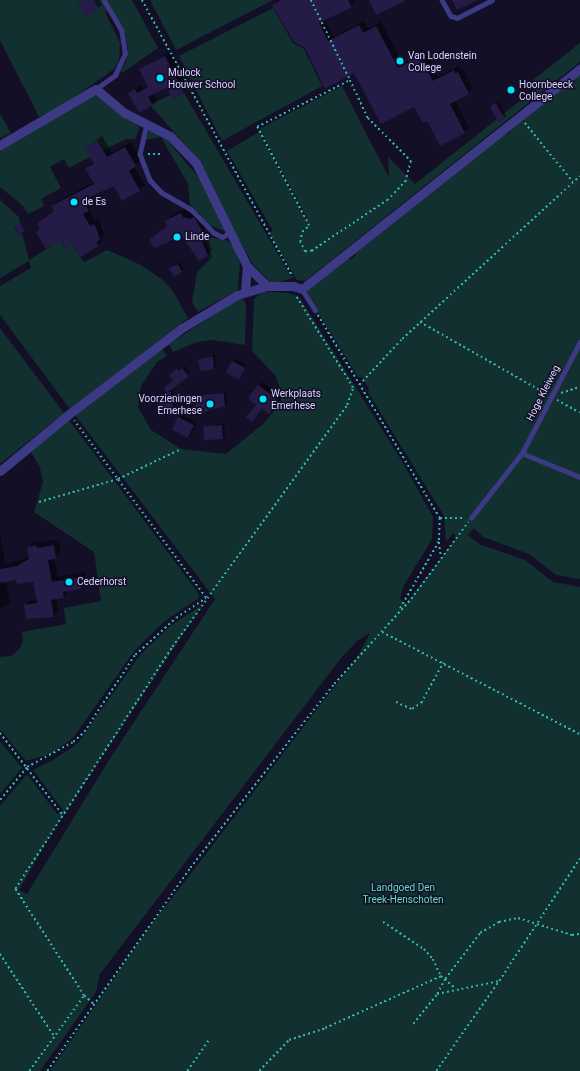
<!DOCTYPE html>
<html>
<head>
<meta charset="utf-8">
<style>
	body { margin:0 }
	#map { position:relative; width:580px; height:1071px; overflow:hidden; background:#130f26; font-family:Roboto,sans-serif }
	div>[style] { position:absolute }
	.green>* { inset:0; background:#12302f }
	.shadow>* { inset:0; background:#0007; transform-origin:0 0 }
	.building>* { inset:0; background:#241b47; transform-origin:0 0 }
	.path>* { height:1.5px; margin-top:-0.75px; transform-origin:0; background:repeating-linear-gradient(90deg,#2fb8b0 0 2px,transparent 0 5px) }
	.lane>* { height:4.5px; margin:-2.25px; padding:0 2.25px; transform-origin:2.25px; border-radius:2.25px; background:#3d3a85 }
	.street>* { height:9px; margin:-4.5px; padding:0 4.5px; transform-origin:4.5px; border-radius:4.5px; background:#3d3a85 }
	.dots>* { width:11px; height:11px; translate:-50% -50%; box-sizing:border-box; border:2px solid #130f26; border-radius:50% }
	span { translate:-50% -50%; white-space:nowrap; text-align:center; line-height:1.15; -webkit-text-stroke:3px #130f26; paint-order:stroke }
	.poi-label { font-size:10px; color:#d9d4ff }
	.left { translate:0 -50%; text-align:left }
	.right { translate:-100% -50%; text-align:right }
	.street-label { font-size:10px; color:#d9d4ff }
	.park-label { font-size:10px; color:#5fe0c0 }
</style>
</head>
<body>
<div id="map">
	<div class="green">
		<div style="clip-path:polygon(0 0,132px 0,158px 48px,122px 73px,120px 71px,126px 62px,128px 50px,125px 34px,113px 10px,105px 12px,120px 43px,119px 61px,114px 69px,68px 102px,39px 117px,0 40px)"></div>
		<div style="clip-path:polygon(150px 0,273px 0,176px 50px)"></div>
		<div style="clip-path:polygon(273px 8px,293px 43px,304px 49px,322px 86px,222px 141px,179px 56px)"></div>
		<div style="clip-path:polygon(580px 43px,580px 62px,305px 281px,297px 280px,269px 233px,273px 231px,227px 151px,259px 132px,305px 218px,307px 218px,259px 129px,342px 86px,389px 178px,388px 157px,415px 184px,536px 88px,533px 80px)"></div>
		<div style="clip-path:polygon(580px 72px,580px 579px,556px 575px,529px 554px,483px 537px,474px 528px,468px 535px,479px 544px,525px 560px,553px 582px,580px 587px,580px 1071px,50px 1071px,149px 928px,358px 656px,370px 633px,358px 640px,341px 658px,100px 974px,96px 992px,40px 1071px,0 1071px,0 806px,27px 774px,57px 814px,63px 810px,33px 770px,53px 760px,78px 743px,140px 655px,169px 627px,203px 604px,50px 836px,19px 890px,27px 894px,109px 760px,215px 599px,75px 415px,162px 349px,167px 356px,157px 362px,141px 386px,138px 407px,151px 430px,181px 449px,226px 454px,263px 424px,281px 403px,280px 388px,275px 375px,252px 351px,254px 299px,263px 292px,270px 292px,289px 293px,300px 298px,403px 463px,433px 517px,432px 539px,403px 587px,400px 599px,406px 603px,457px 537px,453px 533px,446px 542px,444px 516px,368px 392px,369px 389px,362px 377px,358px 377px,325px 324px,308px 295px,308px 291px,349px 258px,350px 260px,356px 255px,354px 254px,504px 134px,506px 135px,511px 131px,510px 129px)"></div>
		<div style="clip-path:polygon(94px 93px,140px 127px,135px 139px,127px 139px,103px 150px,97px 140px,92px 143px,90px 157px,69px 168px,64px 159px,50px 167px,61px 188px,41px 199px,44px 206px,28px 214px,22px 205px,0 187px,0 147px)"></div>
		<div style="clip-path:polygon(184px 93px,292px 278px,272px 284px,252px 263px,189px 149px,150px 105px,170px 95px,173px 99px)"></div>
		<div style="clip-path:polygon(0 114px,11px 133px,1px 138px,0 137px)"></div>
		<div style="clip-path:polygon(153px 123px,198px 177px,227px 232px,209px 225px,190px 204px,188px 184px,161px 137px,145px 140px)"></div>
		<div style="clip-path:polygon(0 200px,19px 217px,20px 223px,14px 227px,18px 235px,22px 233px,29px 260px,58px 242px,58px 236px,64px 248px,76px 241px,73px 246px,84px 262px,107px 250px,141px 265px,163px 280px,173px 291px,188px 318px,70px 409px,0 315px,0 286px,31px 268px,29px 261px,0 278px)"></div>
		<div style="clip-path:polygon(204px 236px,228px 241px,234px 248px,240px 263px,238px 290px,198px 312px,192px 302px,197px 272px,212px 257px)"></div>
		<div style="clip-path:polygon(242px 297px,246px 304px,245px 345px,212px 340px,197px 342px,173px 352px,169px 344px)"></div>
		<div style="clip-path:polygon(0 328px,64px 413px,0 464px)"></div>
		<div style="clip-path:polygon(69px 420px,199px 594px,199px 598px,165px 621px,135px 650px,73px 738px,50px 754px,26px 761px,0 729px,0 657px,11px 656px,20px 648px,23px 641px,22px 632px,66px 624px,64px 608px,101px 601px,94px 552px,34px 512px,43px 482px,40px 468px,30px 450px)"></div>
		<div style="clip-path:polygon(0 741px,22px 768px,0 794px)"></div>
	</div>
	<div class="shadow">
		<div style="clip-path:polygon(80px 0,100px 0,102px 5px,86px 16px)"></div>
		<div style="clip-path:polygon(278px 0,355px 0,351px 6px,324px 19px,333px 37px,364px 21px,368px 29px,381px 22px,403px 64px,423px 48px,438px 77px,459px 66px,460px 70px,463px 68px,473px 89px,455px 100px,469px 128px,464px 132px,427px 120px,415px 105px,306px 47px,273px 5px)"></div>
		<div style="clip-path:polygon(170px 52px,188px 87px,183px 92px,167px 86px,153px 94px,157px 100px,152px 105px,129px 93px,140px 85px,142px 89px,148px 86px,140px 70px)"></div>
		<div style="clip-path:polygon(499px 102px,506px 116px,504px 119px,494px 104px)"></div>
		<div style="clip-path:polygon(102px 136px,112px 153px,131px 142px,141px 160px,134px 166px,145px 185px,123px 200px,115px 185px,88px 196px,93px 205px,89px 210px,95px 221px,99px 219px,104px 234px,101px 237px,103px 240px,98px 245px,61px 239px,40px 229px,44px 218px,55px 210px,52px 206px,58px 201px,94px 182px,86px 169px,94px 162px,86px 147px)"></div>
		<div style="clip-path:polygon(186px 208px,188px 212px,199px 213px,207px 226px,204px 229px,212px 250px,207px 255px,168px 226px,167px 222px,172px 216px)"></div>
		<div style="left:180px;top:262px;width:8px;height:12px;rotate:60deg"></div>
		<div style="clip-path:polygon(215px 354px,216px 366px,214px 368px,200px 361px)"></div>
		<div style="clip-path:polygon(235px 359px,247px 365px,239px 378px,227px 372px)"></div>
		<div style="clip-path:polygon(185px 366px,190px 373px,168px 391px,173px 390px,175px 407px,172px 410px,157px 394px,167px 391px,174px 380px,172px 372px)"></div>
		<div style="clip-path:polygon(262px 382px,282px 397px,272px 410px,263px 408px,256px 417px,258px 405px,249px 398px)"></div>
		<div style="clip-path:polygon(226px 392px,227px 403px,225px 405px,205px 407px,196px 397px)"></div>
		<div style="left:181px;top:415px;width:17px;height:16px;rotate:25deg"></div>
		<div style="clip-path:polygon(224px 423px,225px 436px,223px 438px,204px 427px)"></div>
		<div style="clip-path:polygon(0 534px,5px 564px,30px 557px,28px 547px,33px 542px,59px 540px,61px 552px,54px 558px,58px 577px,85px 572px,86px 582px,81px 588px,68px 590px,63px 597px,56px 598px,58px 611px,53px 616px,25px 606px,30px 600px,37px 599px,34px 580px,6px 581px,10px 603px,0 609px)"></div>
	</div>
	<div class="building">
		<div style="clip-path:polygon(77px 0,94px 0,99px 10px,86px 17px)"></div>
		<div style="clip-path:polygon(281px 0,348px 0,352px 7px,319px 23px,328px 41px,359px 25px,363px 33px,376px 26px,398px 68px,409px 62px,407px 58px,418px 52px,433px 81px,454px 70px,455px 74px,458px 72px,469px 94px,450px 104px,465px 133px,440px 146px,427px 121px,423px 123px,414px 107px,381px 124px,354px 73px,325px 89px,305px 48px,294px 42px,272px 5px)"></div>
		<div style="clip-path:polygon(369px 0,407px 0,376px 15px)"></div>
		<div style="clip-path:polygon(452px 0,478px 0,457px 10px)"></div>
		<div style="clip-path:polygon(165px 56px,184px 93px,172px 99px,167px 88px,148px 97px,153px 105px,139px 113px,128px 93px,135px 89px,137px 93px,148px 87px,139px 69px)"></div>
		<div style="clip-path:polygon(496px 103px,505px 119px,498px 122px,490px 106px)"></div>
		<div style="clip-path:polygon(97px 140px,107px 157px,125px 147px,136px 166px,129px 171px,140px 191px,122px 201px,114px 186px,83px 200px,89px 211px,83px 214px,90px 226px,94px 224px,97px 230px,100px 240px,96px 242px,99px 246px,80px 257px,72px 243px,64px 248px,60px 241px,46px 249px,36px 232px,39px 230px,38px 223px,54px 211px,51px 206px,94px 184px,85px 168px,94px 164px,84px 147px)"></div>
		<div style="clip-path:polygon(181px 213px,183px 217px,190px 219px,194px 217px,203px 232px,199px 234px,208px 256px,199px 261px,182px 236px,154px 248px,149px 240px,167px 226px,165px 221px)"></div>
		<div style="clip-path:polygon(20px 223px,25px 231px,18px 235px,14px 226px)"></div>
		<div style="clip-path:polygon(178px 264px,182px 272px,174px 277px,169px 268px)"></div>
		<div style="clip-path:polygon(213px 356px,214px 369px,200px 371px,198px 360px)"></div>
		<div style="left:232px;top:361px;width:15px;height:13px;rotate:28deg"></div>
		<div style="clip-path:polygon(177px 368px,178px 371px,182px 368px,189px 376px,168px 392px,171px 392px,173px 411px,158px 412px,156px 394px,167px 393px,164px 388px,173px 380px,169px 375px)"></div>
		<div style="clip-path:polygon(258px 385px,279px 401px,269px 414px,262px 409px,252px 422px,246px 417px,256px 405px,248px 398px)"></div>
		<div style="clip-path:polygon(224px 393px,225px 406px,204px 412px,204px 408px,196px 409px,195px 396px)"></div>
		<div style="left:178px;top:417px;width:18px;height:14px;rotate:27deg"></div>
		<div style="left:222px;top:425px;width:14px;height:19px;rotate:86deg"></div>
		<div style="clip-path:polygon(36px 545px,37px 548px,54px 545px,56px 559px,48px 560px,52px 582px,79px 577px,81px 589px,63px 592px,64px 598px,51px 600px,54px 617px,26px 619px,24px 605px,37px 603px,33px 582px,17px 584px,16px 580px,0 583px,0 569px,17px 566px,29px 559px,27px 547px)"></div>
	</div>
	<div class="path">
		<div style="left:142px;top:0;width:315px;rotate:61.4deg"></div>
		<div style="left:311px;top:0;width:89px;rotate:64deg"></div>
		<div style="left:350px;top:80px;width:42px;rotate:64.7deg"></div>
		<div style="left:368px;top:118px;width:61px;rotate:45deg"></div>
		<div style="left:411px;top:161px;width:21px;rotate:104deg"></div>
		<div style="left:406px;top:181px;width:26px;rotate:133deg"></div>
		<div style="left:388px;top:200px;width:92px;rotate:146.1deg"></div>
		<div style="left:312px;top:251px;width:7px;rotate:172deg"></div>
		<div style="left:305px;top:252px;width:11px;rotate:-117deg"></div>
		<div style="left:300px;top:242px;width:10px;rotate:-79deg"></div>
		<div style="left:302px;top:232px;width:9px;rotate:-41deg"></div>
		<div style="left:309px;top:226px;width:112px;rotate:-117.7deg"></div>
		<div style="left:257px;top:127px;width:104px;rotate:-26.8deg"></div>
		<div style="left:525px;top:123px;width:76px;rotate:50.9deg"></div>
		<div style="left:148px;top:154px;width:14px"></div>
		<div style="left:318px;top:315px;width:237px;rotate:59deg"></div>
		<div style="left:440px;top:518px;width:24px;rotate:92deg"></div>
		<div style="left:439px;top:542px;width:80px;rotate:120.1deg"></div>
		<div style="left:420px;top:322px;width:144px;rotate:29.6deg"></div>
		<div style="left:359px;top:385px;width:63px;rotate:-46.9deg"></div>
		<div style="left:402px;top:339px;width:241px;rotate:-42.5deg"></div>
		<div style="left:561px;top:393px;width:20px;rotate:-18deg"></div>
		<div style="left:557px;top:400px;width:26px;rotate:29deg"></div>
		<div style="left:39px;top:502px;width:82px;rotate:-16.2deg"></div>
		<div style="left:118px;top:479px;width:70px;rotate:-25.5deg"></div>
		<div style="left:440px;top:518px;width:25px"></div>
		<div style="left:439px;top:542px;width:14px;rotate:82deg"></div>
		<div style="left:382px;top:632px;width:223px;rotate:27.3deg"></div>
		<div style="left:396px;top:702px;width:17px;rotate:24deg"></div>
		<div style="left:412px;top:709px;width:11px;rotate:-34deg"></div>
		<div style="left:421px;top:703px;width:46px;rotate:-61.2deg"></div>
		<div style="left:0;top:733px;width:103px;rotate:52.5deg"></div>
		<div style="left:0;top:800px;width:43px;rotate:-50.7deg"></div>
		<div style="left:27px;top:767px;width:52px;rotate:-28.5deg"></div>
		<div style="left:73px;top:742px;width:15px;rotate:-42deg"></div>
		<div style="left:84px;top:732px;width:92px;rotate:-56.5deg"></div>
		<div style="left:135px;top:655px;width:55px;rotate:-42.1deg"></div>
		<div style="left:176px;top:618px;width:36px;rotate:-34deg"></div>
		<div style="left:206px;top:598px;width:221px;rotate:-126.7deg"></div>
		<div style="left:383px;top:922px;width:49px;rotate:33.4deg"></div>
		<div style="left:424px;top:949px;width:13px;rotate:48deg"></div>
		<div style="left:433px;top:959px;width:19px;rotate:65deg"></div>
		<div style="left:0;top:954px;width:98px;rotate:56.6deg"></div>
		<div style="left:437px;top:994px;width:17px;rotate:-62deg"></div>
		<div style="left:445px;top:979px;width:13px;rotate:42deg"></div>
		<div style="left:93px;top:1004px;width:12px;rotate:-138deg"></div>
		<div style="left:84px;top:996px;width:127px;rotate:-122.8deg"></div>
		<div style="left:15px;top:889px;width:288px;rotate:-57deg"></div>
		<div style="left:172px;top:647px;width:299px;rotate:-54.1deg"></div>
		<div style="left:347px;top:405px;width:18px;rotate:-71deg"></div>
		<div style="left:353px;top:388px;width:110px;rotate:-121.9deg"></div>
		<div style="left:413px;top:1024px;width:38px;rotate:-51deg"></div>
		<div style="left:437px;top:994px;width:63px;rotate:-11.8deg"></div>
		<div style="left:499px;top:981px;width:147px;rotate:-56.6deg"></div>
		<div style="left:29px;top:1071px;width:92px;rotate:-53.9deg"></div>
		<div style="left:47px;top:1071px;width:248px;rotate:-54.8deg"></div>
		<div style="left:190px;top:868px;width:234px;rotate:-52deg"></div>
		<div style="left:334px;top:684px;width:115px;rotate:-47.8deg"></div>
		<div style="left:411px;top:599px;width:96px;rotate:-53.5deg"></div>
		<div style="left:187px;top:1071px;width:37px;rotate:-55deg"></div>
		<div style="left:259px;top:1071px;width:43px;rotate:-45.9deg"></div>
		<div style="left:289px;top:1040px;width:38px;rotate:-18deg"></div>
		<div style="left:325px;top:1028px;width:127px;rotate:-24.1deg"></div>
		<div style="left:441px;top:976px;width:5px;rotate:37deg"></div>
		<div style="left:445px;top:979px;width:58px;rotate:-52.7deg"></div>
		<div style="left:480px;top:933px;width:22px;rotate:-30deg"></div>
		<div style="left:499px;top:922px;width:19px;rotate:-12deg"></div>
		<div style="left:518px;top:918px;width:57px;rotate:17.5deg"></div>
		<div style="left:572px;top:935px;width:8px;rotate:-7deg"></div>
		<div style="left:436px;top:1071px;width:110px;rotate:-55deg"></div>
	</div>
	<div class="lane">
		<div style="left:442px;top:0;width:18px;rotate:61deg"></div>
		<div style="left:451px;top:16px;width:6px;rotate:18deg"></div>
		<div style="left:457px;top:18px;width:39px;rotate:-27deg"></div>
		<div style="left:96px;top:89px;width:24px;rotate:-36deg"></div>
		<div style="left:115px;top:75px;width:23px;rotate:-65deg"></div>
		<div style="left:125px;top:54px;width:24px;rotate:-99deg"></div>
		<div style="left:121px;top:30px;width:34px;rotate:-120deg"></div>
		<div style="left:147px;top:124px;width:31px;rotate:103deg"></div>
		<div style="left:140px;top:154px;width:28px;rotate:69deg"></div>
		<div style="left:150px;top:180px;width:16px;rotate:47deg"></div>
		<div style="left:161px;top:192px;width:34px;rotate:30deg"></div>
		<div style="left:191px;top:209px;width:32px;rotate:46deg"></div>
		<div style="left:213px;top:232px;width:10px;rotate:29deg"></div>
		<div style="left:222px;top:237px;width:10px;rotate:-29deg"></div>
		<div style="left:302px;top:289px;width:25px;rotate:58deg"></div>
		<div style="left:522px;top:453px;width:63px;rotate:22.5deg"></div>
		<div style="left:471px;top:518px;width:83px;rotate:-51.9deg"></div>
		<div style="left:522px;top:453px;width:125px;rotate:-62.4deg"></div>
	</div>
	<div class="street">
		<div style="left:0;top:145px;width:111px;rotate:-30.3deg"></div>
		<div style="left:96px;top:89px;width:38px;rotate:40deg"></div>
		<div style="left:125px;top:113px;width:51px;rotate:27.1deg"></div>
		<div style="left:170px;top:136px;width:37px;rotate:46deg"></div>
		<div style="left:196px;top:163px;width:115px;rotate:63.7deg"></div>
		<div style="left:247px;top:266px;width:28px;rotate:45deg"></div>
		<div style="left:245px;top:292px;width:26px;rotate:-86deg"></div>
		<div style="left:0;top:471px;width:89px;rotate:-39.6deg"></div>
		<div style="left:69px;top:414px;width:142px;rotate:-37.3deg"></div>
		<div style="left:182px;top:328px;width:64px;rotate:-31deg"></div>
		<div style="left:237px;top:295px;width:31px;rotate:-17deg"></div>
		<div style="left:267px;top:286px;width:26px"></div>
		<div style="left:293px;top:286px;width:9px;rotate:18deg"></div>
		<div style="left:302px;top:289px;width:355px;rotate:-38.4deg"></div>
	</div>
	<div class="dots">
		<div style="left:400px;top:61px;background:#00e5ff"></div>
		<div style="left:160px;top:78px;background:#00e5ff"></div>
		<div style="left:511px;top:90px;background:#00e5ff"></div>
		<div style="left:74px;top:202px;background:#00e5ff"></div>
		<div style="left:177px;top:237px;background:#00e5ff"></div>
		<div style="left:263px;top:399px;background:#00e5ff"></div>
		<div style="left:210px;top:404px;background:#00e5ff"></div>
		<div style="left:69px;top:582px;background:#00e5ff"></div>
	</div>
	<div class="poi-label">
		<span class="left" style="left:408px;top:61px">Van Lodenstein<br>College</span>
		<span class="left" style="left:168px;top:78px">Mulock<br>Houwer School</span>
		<span class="left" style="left:519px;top:90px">Hoornbeeck<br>College</span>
		<span class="left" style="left:82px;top:202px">de Es</span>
		<span class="left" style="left:185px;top:237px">Linde</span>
		<span class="left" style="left:271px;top:399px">Werkplaats<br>Emerhese</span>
		<span class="right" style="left:202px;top:404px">Voorzieningen<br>Emerhese</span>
		<span class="left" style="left:77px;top:582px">Cederhorst</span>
	</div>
	<div class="street-label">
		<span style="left:543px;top:393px;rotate:-63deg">Hoge Kleiweg</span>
	</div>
	<div class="park-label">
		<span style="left:403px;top:893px">Landgoed Den<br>Treek-Henschoten</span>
	</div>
</div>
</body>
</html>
